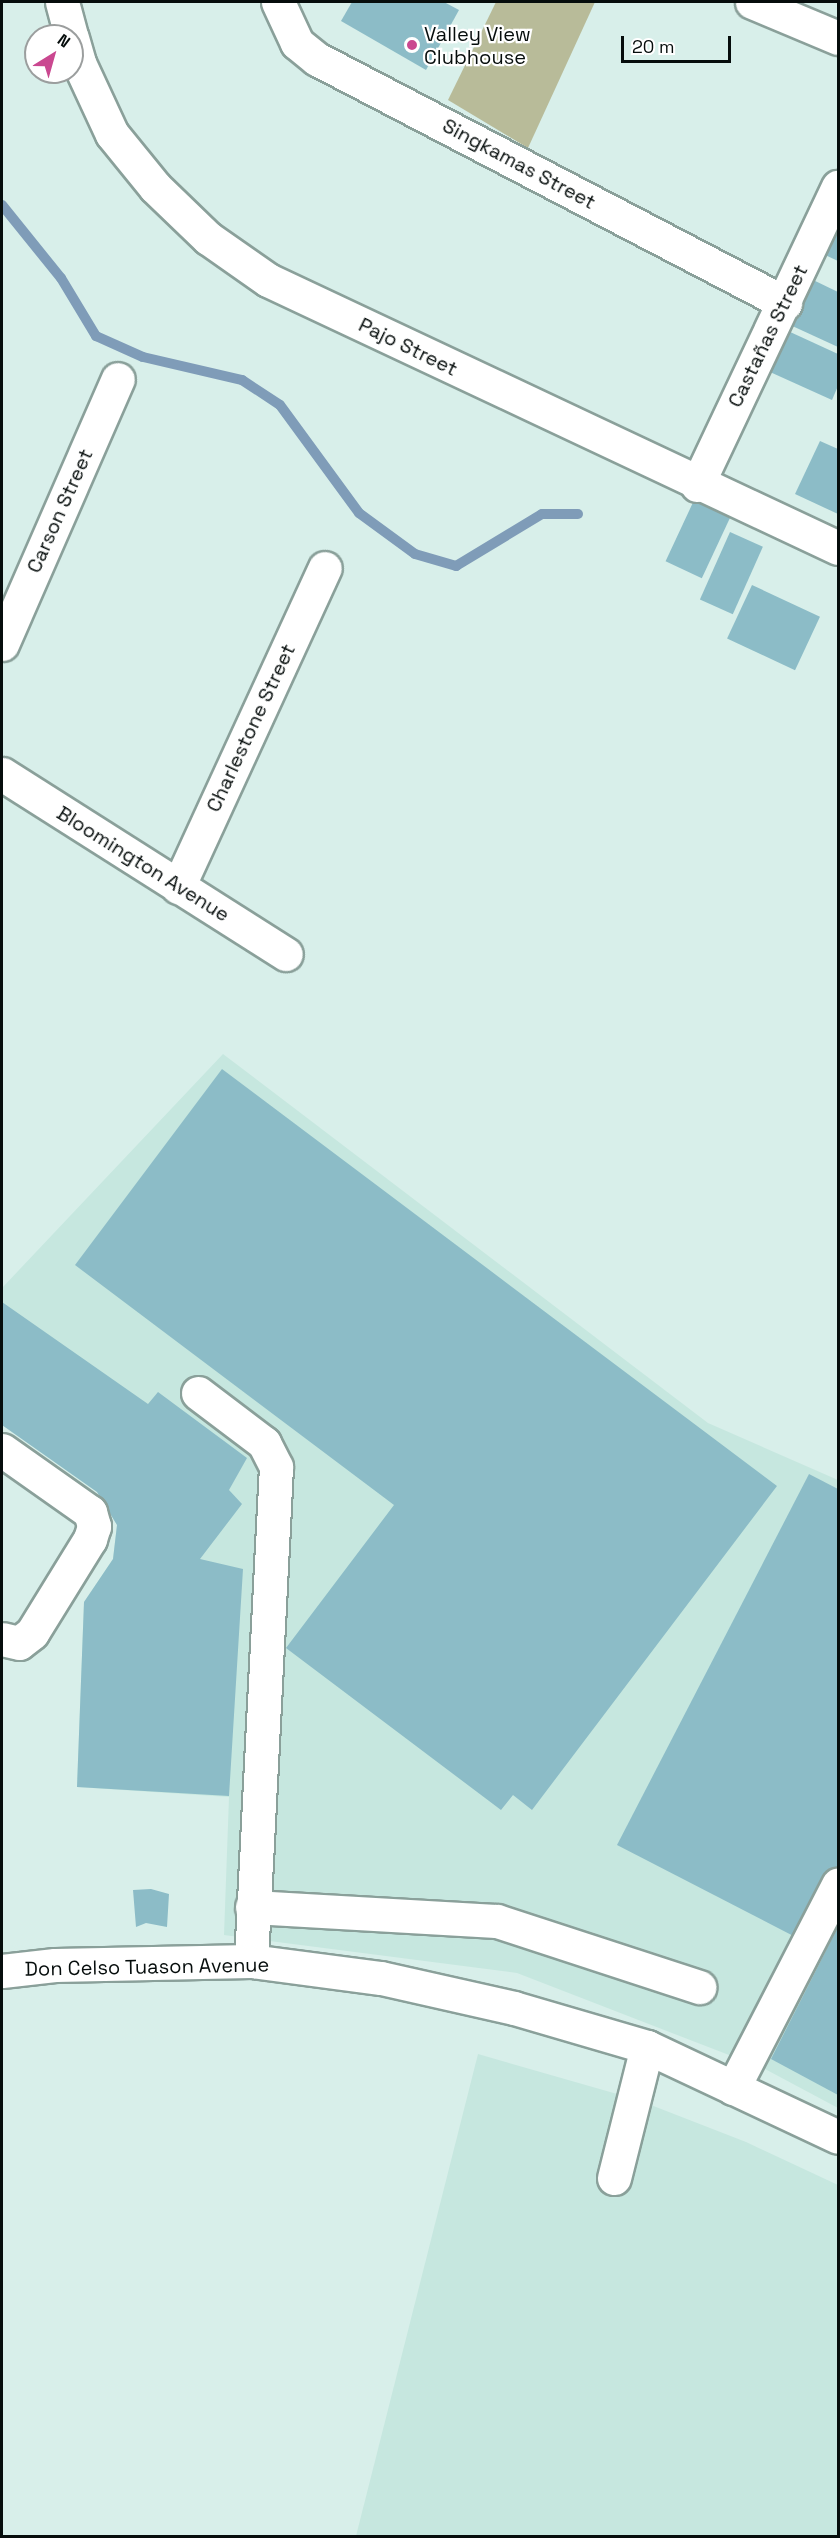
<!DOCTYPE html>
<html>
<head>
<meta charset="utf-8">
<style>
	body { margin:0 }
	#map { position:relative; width:840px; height:2538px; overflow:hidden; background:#d8efea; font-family:"Space Grotesk",sans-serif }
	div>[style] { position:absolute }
	.built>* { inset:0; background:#c6e7df }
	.green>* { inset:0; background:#b8bb99 }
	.stream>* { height:10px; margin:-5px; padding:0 5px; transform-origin:5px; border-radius:5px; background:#7f9cb8 }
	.building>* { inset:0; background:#8cbcc7; transform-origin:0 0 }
	.roads { filter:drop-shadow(2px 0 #8aa09a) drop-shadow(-2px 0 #8aa09a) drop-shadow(0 2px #8aa09a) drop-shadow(0 -2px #8aa09a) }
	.minor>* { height:33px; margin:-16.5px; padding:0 16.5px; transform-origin:16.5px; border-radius:16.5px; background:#fff }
	.dots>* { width:16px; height:16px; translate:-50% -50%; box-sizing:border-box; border:3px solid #fff; border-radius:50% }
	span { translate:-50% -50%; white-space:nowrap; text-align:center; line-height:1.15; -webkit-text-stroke:4.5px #fff; paint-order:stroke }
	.poi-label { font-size:20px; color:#060d0c }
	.left { translate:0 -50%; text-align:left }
	.street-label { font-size:20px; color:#060d0c }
	.frame { position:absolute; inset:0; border:3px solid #060d0c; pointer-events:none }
	.north { position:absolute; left:24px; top:24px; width:60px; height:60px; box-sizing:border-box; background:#fff; border:2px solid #9b9e9e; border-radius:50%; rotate:37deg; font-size:16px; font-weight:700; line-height:24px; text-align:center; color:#060d0c }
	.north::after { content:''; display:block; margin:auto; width:21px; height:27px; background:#ca4890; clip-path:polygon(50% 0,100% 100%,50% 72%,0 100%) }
	.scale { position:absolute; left:621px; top:36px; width:110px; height:27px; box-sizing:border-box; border:3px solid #060d0c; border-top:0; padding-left:8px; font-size:18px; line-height:21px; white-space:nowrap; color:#060d0c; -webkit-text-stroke:4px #fff; paint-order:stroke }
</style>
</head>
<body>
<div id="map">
	<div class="built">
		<div style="clip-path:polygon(223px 1054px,708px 1423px,838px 1480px,838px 1895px,828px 1916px,838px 1921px,838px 2108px,765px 2069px,517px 1973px,224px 1935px,229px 1797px,77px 1787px,84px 1602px,113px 1559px,117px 1525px,97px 1492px,2px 1425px,2px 1288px)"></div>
		<div style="clip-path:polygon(478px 2054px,638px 2100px,746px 2142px,838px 2185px,838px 2536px,356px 2536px)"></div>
	</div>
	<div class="green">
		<div style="clip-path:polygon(496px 2px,595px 2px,528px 148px,448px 100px)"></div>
	</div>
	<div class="stream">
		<div style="left:2px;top:205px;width:94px;rotate:51.1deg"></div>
		<div style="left:61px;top:278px;width:68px;rotate:58.9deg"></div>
		<div style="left:96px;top:336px;width:51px;rotate:24.1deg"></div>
		<div style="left:143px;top:357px;width:102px;rotate:13.1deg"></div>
		<div style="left:242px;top:380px;width:45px;rotate:33.3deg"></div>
		<div style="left:280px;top:405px;width:134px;rotate:53.8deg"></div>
		<div style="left:359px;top:513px;width:69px;rotate:36.2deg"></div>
		<div style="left:415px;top:554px;width:43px;rotate:16.3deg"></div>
		<div style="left:456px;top:566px;width:100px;rotate:-31.2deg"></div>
		<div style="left:542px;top:514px;width:36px"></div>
	</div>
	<div class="building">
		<div style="clip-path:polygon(352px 2px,444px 2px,459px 10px,426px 70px,341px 21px)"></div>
		<div style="clip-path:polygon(838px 220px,838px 261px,823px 254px)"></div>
		<div style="clip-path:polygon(809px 278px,838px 292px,838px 347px,788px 324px)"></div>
		<div style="clip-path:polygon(788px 331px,838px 354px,838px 386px,832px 400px,770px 372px)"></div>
		<div style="clip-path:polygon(820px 441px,838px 449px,838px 514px,795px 494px)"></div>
		<div style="left:696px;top:496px;width:40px;height:72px;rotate:25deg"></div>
		<div style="left:730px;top:532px;width:36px;height:74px;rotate:24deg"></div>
		<div style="left:752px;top:585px;width:75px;height:59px;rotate:25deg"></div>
		<div style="clip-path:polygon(222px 1069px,777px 1486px,532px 1810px,513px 1795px,501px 1810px,286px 1648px,394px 1505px,75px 1265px)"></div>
		<div style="clip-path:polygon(2px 1302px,148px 1404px,158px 1392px,247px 1458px,229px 1490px,242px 1504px,200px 1559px,243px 1569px,229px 1796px,77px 1787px,84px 1602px,113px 1559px,117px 1525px,97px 1492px,2px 1425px)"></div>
		<div style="clip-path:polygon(809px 1474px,838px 1489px,838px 1878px,805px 1942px,617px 1845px)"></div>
		<div style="clip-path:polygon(151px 1889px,169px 1894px,167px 1927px,146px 1923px,136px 1927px,133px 1890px)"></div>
		<div style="clip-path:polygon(838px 1927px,838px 2095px,771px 2059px)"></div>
	</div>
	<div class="roads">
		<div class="minor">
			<div style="left:62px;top:2px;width:35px;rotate:75deg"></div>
			<div style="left:278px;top:2px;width:45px;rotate:65.1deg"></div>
			<div style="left:297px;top:43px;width:26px;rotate:39deg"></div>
			<div style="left:317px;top:59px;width:528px;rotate:27.54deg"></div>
			<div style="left:752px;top:2px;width:93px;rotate:22.7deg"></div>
			<div style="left:72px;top:38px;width:26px;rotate:74deg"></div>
			<div style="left:79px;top:63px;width:78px;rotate:65.1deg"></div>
			<div style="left:112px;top:134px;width:68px;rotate:50.9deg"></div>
			<div style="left:155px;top:187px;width:74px;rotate:43.9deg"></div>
			<div style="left:208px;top:238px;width:73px;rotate:35deg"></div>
			<div style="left:268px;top:280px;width:630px;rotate:25.18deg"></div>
			<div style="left:697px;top:485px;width:330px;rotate:-64.7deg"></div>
			<div style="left:2px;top:644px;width:289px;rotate:-66.4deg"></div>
			<div style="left:2px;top:774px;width:336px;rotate:32.4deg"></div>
			<div style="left:178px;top:887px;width:351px;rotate:-65.3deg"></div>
			<div style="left:198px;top:1393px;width:83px;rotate:37.1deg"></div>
			<div style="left:264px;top:1443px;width:27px;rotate:63deg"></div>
			<div style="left:276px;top:1467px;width:495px;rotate:92.9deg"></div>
			<div style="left:2px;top:1450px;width:108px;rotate:35.2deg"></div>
			<div style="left:90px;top:1512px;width:15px;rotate:74deg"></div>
			<div style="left:94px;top:1526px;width:14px;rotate:107deg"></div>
			<div style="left:90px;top:1539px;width:110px;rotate:121.7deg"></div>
			<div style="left:32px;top:1633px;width:16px;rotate:142deg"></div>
			<div style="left:19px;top:1643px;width:17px;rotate:-167deg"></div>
			<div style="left:252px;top:1907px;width:245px;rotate:3.3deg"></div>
			<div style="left:497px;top:1921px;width:213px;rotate:18.1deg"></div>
			<div style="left:2px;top:1971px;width:53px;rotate:-6.5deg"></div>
			<div style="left:55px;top:1965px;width:196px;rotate:-1.2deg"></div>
			<div style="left:251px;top:1961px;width:131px;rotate:7.5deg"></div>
			<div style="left:381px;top:1978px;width:136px;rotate:12.7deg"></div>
			<div style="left:514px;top:2008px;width:139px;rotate:16.3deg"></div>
			<div style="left:647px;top:2047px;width:211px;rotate:25.2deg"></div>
			<div style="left:733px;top:2088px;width:229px;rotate:-62.7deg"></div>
			<div style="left:614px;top:2178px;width:135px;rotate:-75.9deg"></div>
		</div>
	</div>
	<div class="dots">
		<div style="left:412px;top:45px;background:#ca4890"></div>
	</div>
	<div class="poi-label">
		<span class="left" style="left:424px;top:46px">Valley View<br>Clubhouse</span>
	</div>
	<div class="street-label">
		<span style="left:519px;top:164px;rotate:28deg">Singkamas Street</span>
		<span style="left:768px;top:336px;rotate:-64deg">Castañas Street</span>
		<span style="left:408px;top:347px;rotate:26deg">Pajo Street</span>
		<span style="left:60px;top:511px;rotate:-66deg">Carson Street</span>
		<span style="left:251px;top:728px;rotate:-65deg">Charlestone Street</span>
		<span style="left:143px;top:864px;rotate:32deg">Bloomington Avenue</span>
		<span style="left:147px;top:1967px;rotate:-1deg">Don Celso Tuason Avenue</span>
	</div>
	<div class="frame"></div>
	<div class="north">N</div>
	<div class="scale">20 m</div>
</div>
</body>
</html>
